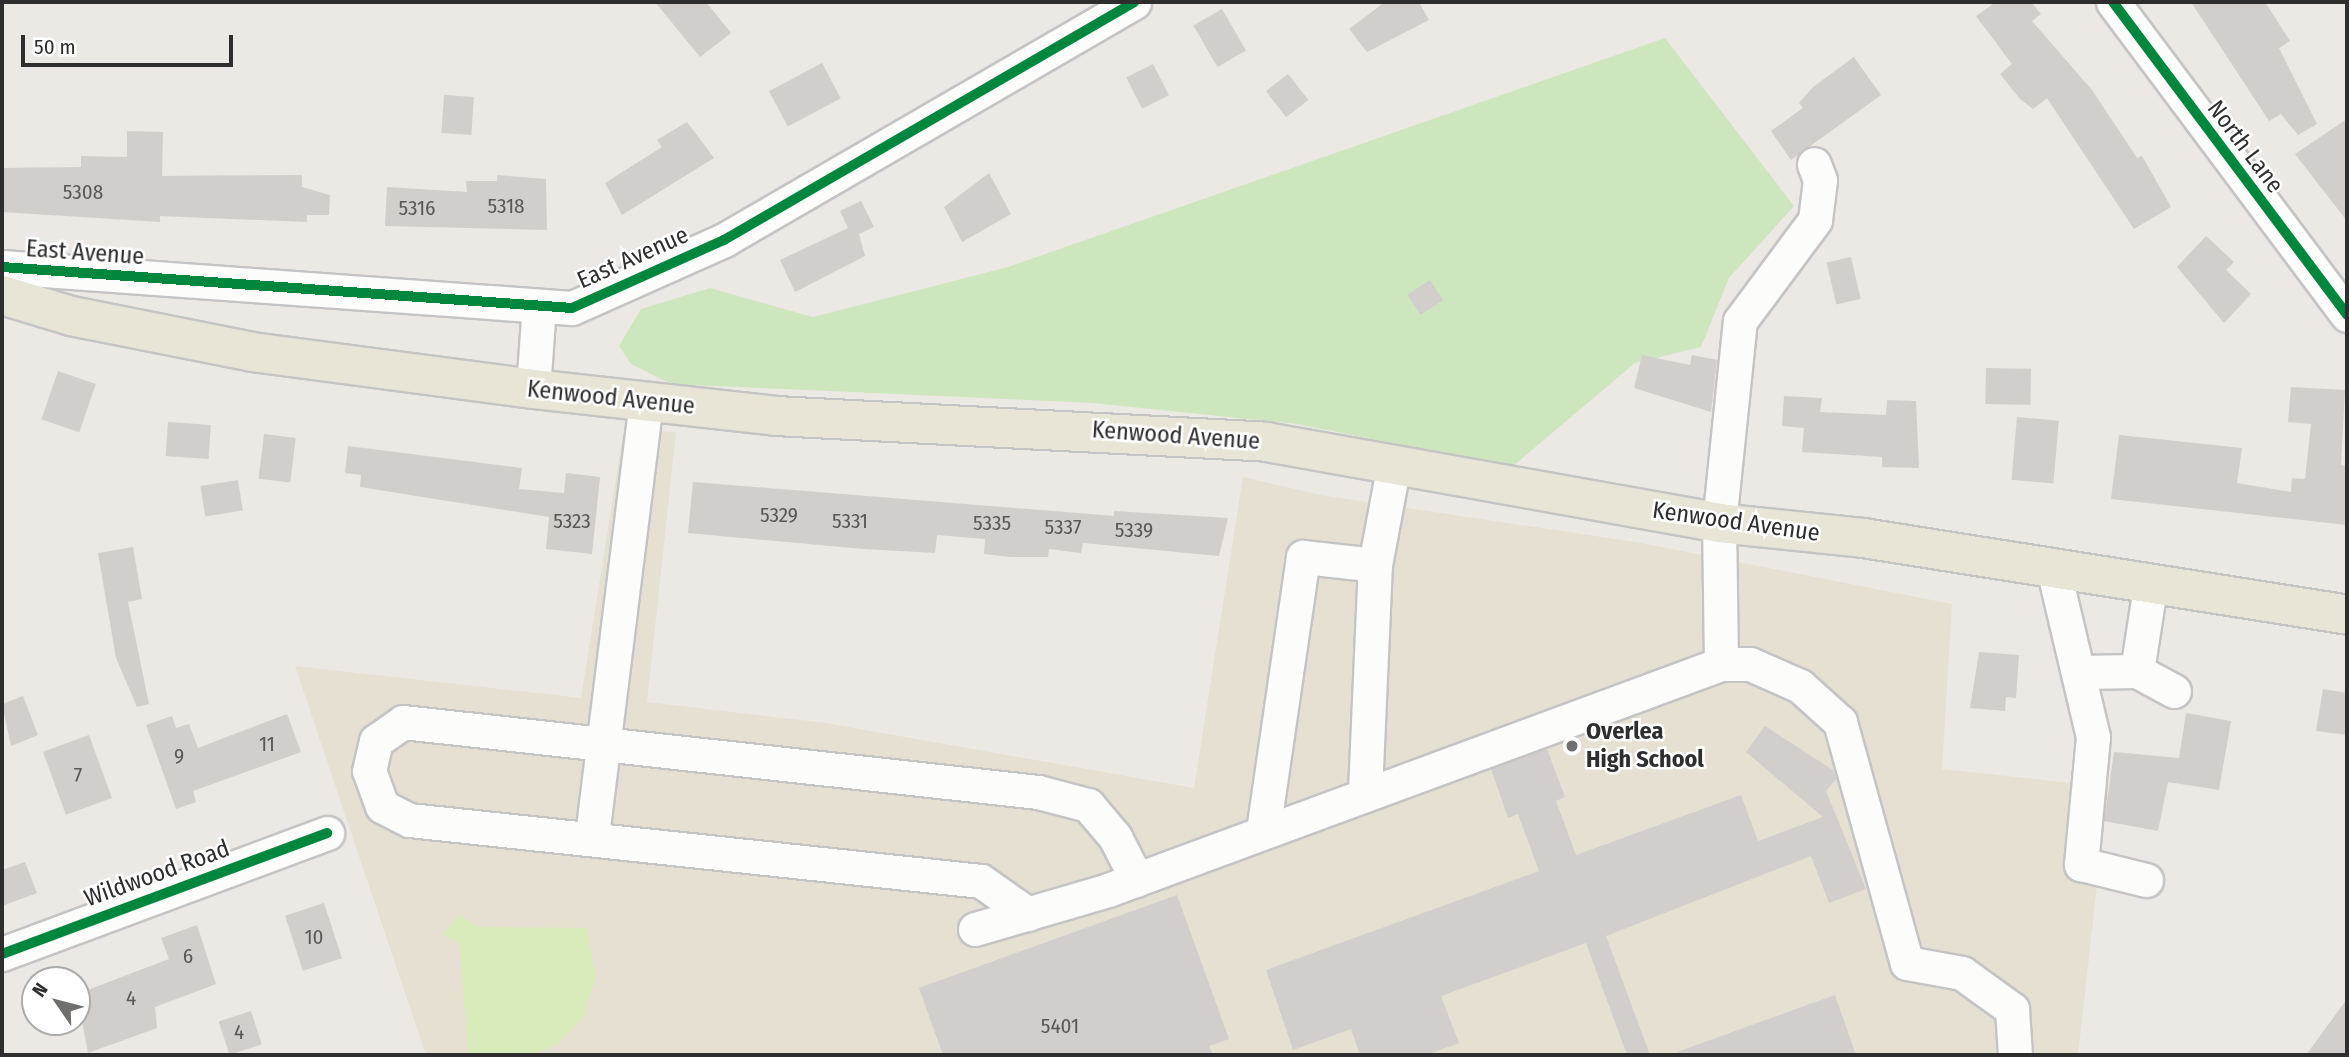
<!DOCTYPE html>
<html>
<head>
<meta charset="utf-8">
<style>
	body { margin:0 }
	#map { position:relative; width:2349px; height:1057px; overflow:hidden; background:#ece8e4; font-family:"Fira Sans Condensed",sans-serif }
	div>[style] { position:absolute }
	.education>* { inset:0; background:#e6e0d3 }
	.green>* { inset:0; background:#cee6be }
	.pitch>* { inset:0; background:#d9eabb }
	.building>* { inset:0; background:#d1cecb; transform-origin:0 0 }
	.roads { filter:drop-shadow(2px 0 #c5c4c5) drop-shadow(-2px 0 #c5c4c5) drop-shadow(0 2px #c5c4c5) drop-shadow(0 -2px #c5c4c5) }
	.minor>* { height:33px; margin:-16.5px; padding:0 16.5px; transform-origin:16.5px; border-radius:16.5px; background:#fcfcfb }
	.major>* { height:38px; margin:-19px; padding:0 19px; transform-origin:19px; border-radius:19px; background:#e8e4d6 }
	.cycleway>* { height:10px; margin:-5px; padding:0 5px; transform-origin:5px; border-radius:5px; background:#00873e }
	.dots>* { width:19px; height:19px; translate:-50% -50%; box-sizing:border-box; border:4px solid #fff; border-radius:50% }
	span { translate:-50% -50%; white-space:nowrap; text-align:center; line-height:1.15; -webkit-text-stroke:5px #fff; paint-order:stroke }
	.number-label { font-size:21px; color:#585857 }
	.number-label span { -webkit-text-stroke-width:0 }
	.street-label { font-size:24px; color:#2e2e2e }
	.poi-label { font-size:24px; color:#2e2e2e; font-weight:700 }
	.left { translate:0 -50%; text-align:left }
	.frame { position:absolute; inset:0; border:4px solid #2e2e2e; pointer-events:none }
	.north { position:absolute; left:21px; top:966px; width:70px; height:70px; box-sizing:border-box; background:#fff; border:2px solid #ababab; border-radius:50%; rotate:305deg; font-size:19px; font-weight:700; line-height:28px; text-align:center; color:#2e2e2e }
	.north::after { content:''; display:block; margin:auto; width:24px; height:32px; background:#706f6e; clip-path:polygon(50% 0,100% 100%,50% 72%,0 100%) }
	.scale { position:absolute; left:21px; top:35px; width:212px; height:32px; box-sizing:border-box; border:4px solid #2e2e2e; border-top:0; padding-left:9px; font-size:21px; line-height:24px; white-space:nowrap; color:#2e2e2e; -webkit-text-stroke:5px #fff; paint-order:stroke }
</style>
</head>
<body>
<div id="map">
	<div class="education">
		<div style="clip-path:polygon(624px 429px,676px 432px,647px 702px,826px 723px,1194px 788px,1243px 477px,1320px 495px,1636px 542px,1952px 604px,1942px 769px,2108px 787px,2078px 1055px,426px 1055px,295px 666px,581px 698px)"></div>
	</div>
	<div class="green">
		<div style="clip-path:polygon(1665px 38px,1794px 206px,1729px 278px,1701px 347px,1635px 363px,1512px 467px,1297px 424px,1093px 403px,671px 384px,631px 364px,619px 346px,641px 309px,710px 288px,813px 317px,1008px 267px)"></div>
	</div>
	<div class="pitch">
		<div style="clip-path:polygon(459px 914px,478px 927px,587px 928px,596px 977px,583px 1018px,558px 1044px,531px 1055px,468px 1054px,460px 944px,443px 934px)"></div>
	</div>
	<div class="building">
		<div style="clip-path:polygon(655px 2px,706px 2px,731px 33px,700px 57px)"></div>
		<div style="clip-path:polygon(1385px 2px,1419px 2px,1429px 20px,1367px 52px,1349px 29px)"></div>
		<div style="clip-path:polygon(1996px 2px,2031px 2px,2041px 14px,2032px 21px,2092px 90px,2137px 158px,2142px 156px,2171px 207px,2134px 229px,2047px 98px,2033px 109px,2020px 99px,2000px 74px,2012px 64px,1976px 16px)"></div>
		<div style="clip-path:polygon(2191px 2px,2265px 2px,2290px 41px,2279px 48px,2317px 124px,2298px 135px,2281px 114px,2269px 121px)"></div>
		<div style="left:1222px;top:9px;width:48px;height:33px;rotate:60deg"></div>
		<div style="clip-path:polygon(1854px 57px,1881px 95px,1791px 160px,1771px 131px,1803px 108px,1799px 103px,1813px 87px)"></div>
		<div style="left:822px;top:63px;width:40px;height:60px;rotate:62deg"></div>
		<div style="left:1153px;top:64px;width:35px;height:30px;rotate:63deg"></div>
		<div style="left:1288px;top:74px;width:33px;height:28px;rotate:52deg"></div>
		<div style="left:444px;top:95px;width:30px;height:38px;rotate:4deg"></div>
		<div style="clip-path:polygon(2347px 119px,2347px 221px,2295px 154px)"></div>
		<div style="clip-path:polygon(687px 122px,714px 158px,622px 215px,605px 183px,662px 147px,657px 140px)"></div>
		<div style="clip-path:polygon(127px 131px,163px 132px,162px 176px,302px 175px,302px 187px,330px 195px,329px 215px,307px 215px,307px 222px,160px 216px,160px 222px,2px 212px,2px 168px,81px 167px,81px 156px,127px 157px)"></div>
		<div style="clip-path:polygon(989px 173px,1011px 214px,962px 242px,944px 207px)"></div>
		<div style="clip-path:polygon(497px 175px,546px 179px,547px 230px,385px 226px,387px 187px,467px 192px,466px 181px,497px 181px)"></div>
		<div style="clip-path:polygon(861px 201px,874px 227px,859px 234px,865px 256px,795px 292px,780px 260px,848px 228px,840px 211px)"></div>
		<div style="clip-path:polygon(2206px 236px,2234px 262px,2226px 270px,2251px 294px,2224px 323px,2177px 267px)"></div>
		<div style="left:1851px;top:257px;width:43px;height:25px;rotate:77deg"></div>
		<div style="left:1430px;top:280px;width:24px;height:27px;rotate:57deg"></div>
		<div style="clip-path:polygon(1642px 355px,1690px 365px,1692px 355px,1717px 360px,1711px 412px,1634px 388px)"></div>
		<div style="left:1986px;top:368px;width:45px;height:36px;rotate:1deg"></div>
		<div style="left:58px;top:371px;width:40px;height:51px;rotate:19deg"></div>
		<div style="clip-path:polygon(2291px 387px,2345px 390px,2341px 465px,2347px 466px,2347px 525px,2111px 499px,2119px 435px,2242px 448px,2237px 483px,2291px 492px,2292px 478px,2305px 479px,2311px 424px,2288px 422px)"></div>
		<div style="clip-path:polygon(1784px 396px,1822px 398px,1820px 412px,1886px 415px,1887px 400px,1916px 401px,1919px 468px,1882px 467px,1882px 457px,1802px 452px,1804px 428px,1782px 426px)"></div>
		<div style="left:2017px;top:417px;width:42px;height:63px;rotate:5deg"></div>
		<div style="left:168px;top:422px;width:43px;height:34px;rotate:4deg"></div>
		<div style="left:264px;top:434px;width:32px;height:45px;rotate:7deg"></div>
		<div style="clip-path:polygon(348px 446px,522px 468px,519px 489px,564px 493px,566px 473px,600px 477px,592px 554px,546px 549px,549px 517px,360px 487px,361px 475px,345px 473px)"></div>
		<div style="left:238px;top:480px;width:31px;height:38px;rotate:81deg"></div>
		<div style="clip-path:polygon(693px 482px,1114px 516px,1114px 511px,1228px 518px,1219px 556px,1083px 543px,1081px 553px,1049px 549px,1048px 557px,1011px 557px,984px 554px,985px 539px,937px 535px,935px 553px,864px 549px,688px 533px)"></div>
		<div style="clip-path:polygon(133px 547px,142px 599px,128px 602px,149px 704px,137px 707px,116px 658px,98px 553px)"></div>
		<div style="clip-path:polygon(1979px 652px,2019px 655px,2016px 698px,2006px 697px,2005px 711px,1970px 708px)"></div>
		<div style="clip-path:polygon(2323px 689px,2347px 693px,2347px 735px,2316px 731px)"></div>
		<div style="clip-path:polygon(23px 696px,38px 735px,11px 746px,2px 704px)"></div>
		<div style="clip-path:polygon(2186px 713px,2231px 721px,2219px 790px,2168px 782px,2158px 831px,2104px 821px,2114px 752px,2179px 758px)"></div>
		<div style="clip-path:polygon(287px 714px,301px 752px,193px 791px,196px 802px,176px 809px,146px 725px,172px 716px,176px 728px,189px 724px,198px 748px)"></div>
		<div style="clip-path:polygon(1765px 726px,1833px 770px,1836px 779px,1826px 791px,1866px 889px,1829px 903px,1811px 856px,1606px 936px,1650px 1055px,1627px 1055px,1586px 943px,1441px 996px,1459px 1043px,1426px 1055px,1360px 1055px,1351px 1029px,1293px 1050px,1266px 970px,1539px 871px,1518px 814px,1508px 818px,1491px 769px,1547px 749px,1565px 797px,1556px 801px,1576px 855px,1741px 795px,1758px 841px,1823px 817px,1746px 752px)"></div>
		<div style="left:89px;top:735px;width:67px;height:49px;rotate:70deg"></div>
		<div style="clip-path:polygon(25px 862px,37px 893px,2px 906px,2px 870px)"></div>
		<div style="clip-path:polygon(1177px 895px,1229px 1039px,1209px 1046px,1213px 1055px,943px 1055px,919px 988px)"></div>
		<div style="left:324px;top:903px;width:58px;height:41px;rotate:72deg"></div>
		<div style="clip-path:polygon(197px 925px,216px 984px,155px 1007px,157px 1028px,88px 1053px,77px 994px,169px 959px,161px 938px)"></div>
		<div style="clip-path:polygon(1835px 995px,1856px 1055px,1678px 1055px,1677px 1052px)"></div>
		<div style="clip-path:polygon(2347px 999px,2347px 1055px,2306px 1055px)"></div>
		<div style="left:251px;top:1011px;width:35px;height:34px;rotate:72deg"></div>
	</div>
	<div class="roads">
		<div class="minor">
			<div style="left:2113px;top:2px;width:391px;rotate:53.2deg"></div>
			<div style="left:2px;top:267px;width:571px;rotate:4.11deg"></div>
			<div style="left:572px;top:308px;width:167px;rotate:-24.1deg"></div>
			<div style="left:724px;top:240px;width:474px;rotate:-30.1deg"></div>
			<div style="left:533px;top:389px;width:83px;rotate:-85.9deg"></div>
			<div style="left:2054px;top:572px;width:170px;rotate:76.7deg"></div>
			<div style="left:2093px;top:737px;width:128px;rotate:95.4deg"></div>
			<div style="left:2081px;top:864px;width:67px;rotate:13.8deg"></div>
			<div style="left:1721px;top:664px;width:141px;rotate:-90.8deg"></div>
			<div style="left:1719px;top:523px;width:203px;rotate:-84.1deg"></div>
			<div style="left:1740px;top:321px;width:126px;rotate:-53.4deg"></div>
			<div style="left:1815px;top:220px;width:40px;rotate:-82.9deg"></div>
			<div style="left:1820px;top:180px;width:17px;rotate:-111deg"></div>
			<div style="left:2137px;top:671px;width:85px;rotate:-81.2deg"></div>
			<div style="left:2079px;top:672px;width:58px;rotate:-1deg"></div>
			<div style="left:2137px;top:671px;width:42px;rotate:28.4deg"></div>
			<div style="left:1365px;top:792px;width:227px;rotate:-87.5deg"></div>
			<div style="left:1375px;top:565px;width:104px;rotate:-79.4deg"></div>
			<div style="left:1263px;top:831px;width:277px;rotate:-81.7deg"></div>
			<div style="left:1303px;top:557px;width:72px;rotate:6.3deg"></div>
			<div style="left:592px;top:835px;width:436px;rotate:-82.9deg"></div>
			<div style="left:1028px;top:914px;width:57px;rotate:-144.9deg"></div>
			<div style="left:981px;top:881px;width:575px;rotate:-173.91deg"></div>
			<div style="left:409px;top:820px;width:30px;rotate:-153deg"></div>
			<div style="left:382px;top:806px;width:37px;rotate:-110deg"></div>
			<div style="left:369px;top:771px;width:31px;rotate:-77deg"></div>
			<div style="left:376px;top:741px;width:33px;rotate:-35deg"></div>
			<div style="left:403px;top:722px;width:639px;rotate:6.29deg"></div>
			<div style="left:1038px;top:792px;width:52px;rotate:14.6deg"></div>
			<div style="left:1088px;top:805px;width:42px;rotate:49.8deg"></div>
			<div style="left:1115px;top:837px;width:48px;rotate:62.9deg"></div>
			<div style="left:975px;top:929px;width:139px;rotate:-16.3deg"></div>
			<div style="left:1108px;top:890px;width:653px;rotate:-20.24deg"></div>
			<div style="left:1721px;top:664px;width:29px"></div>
			<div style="left:1750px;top:664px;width:55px;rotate:23.7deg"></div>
			<div style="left:1800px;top:686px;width:54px;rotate:42deg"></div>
			<div style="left:1840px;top:722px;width:250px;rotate:74.5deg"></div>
			<div style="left:1907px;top:963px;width:56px;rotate:10.3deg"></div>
			<div style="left:1962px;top:973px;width:62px;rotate:35.8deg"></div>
			<div style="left:2012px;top:1009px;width:46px;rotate:86.3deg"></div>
			<div style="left:2px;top:954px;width:347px;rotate:-20.4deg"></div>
		</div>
		<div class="major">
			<div style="left:2px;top:295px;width:72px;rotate:16.9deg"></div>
			<div style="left:71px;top:316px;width:185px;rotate:11.2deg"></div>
			<div style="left:252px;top:352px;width:283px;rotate:7.5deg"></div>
			<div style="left:533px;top:389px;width:244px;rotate:6.3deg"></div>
			<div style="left:776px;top:416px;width:491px;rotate:3deg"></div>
			<div style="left:1266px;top:442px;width:460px;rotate:10.1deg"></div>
			<div style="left:1719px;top:523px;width:145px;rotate:5.9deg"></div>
			<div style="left:1863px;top:538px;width:490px;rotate:9deg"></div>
		</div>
	</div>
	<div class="cycleway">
		<div style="left:2113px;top:2px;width:391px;rotate:53.2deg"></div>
		<div style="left:2px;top:267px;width:571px;rotate:4.11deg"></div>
		<div style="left:572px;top:308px;width:167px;rotate:-24.1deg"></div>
		<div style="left:724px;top:240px;width:474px;rotate:-30.1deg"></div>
		<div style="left:2px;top:954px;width:347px;rotate:-20.4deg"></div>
	</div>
	<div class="dots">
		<div style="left:1572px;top:746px;background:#706f6e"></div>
	</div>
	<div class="number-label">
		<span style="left:83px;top:192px">5308</span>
		<span style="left:506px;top:206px">5318</span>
		<span style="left:417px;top:208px">5316</span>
		<span style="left:779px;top:515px">5329</span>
		<span style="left:572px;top:521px">5323</span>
		<span style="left:850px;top:521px">5331</span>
		<span style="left:992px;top:523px">5335</span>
		<span style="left:1063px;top:527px">5337</span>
		<span style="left:1134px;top:530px">5339</span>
		<span style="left:267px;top:744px">11</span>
		<span style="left:179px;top:756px">9</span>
		<span style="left:78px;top:775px">7</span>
		<span style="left:314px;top:937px">10</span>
		<span style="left:188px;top:956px">6</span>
		<span style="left:131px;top:998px">4</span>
		<span style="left:1060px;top:1026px">5401</span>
		<span style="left:239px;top:1032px">4</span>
	</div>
	<div class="street-label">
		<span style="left:2245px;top:147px;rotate:53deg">North Lane</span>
		<span style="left:85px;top:253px;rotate:4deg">East Avenue</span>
		<span style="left:633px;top:258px;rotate:-24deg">East Avenue</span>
		<span style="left:611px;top:398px;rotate:6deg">Kenwood Avenue</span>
		<span style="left:1176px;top:436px;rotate:4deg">Kenwood Avenue</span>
		<span style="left:1736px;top:522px;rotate:8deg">Kenwood Avenue</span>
		<span style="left:157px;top:874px;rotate:-20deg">Wildwood Road</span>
	</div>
	<div class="poi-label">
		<span class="left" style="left:1586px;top:746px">Overlea<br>High School</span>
	</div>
	<div class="frame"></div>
	<div class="north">N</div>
	<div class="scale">50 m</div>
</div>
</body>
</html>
